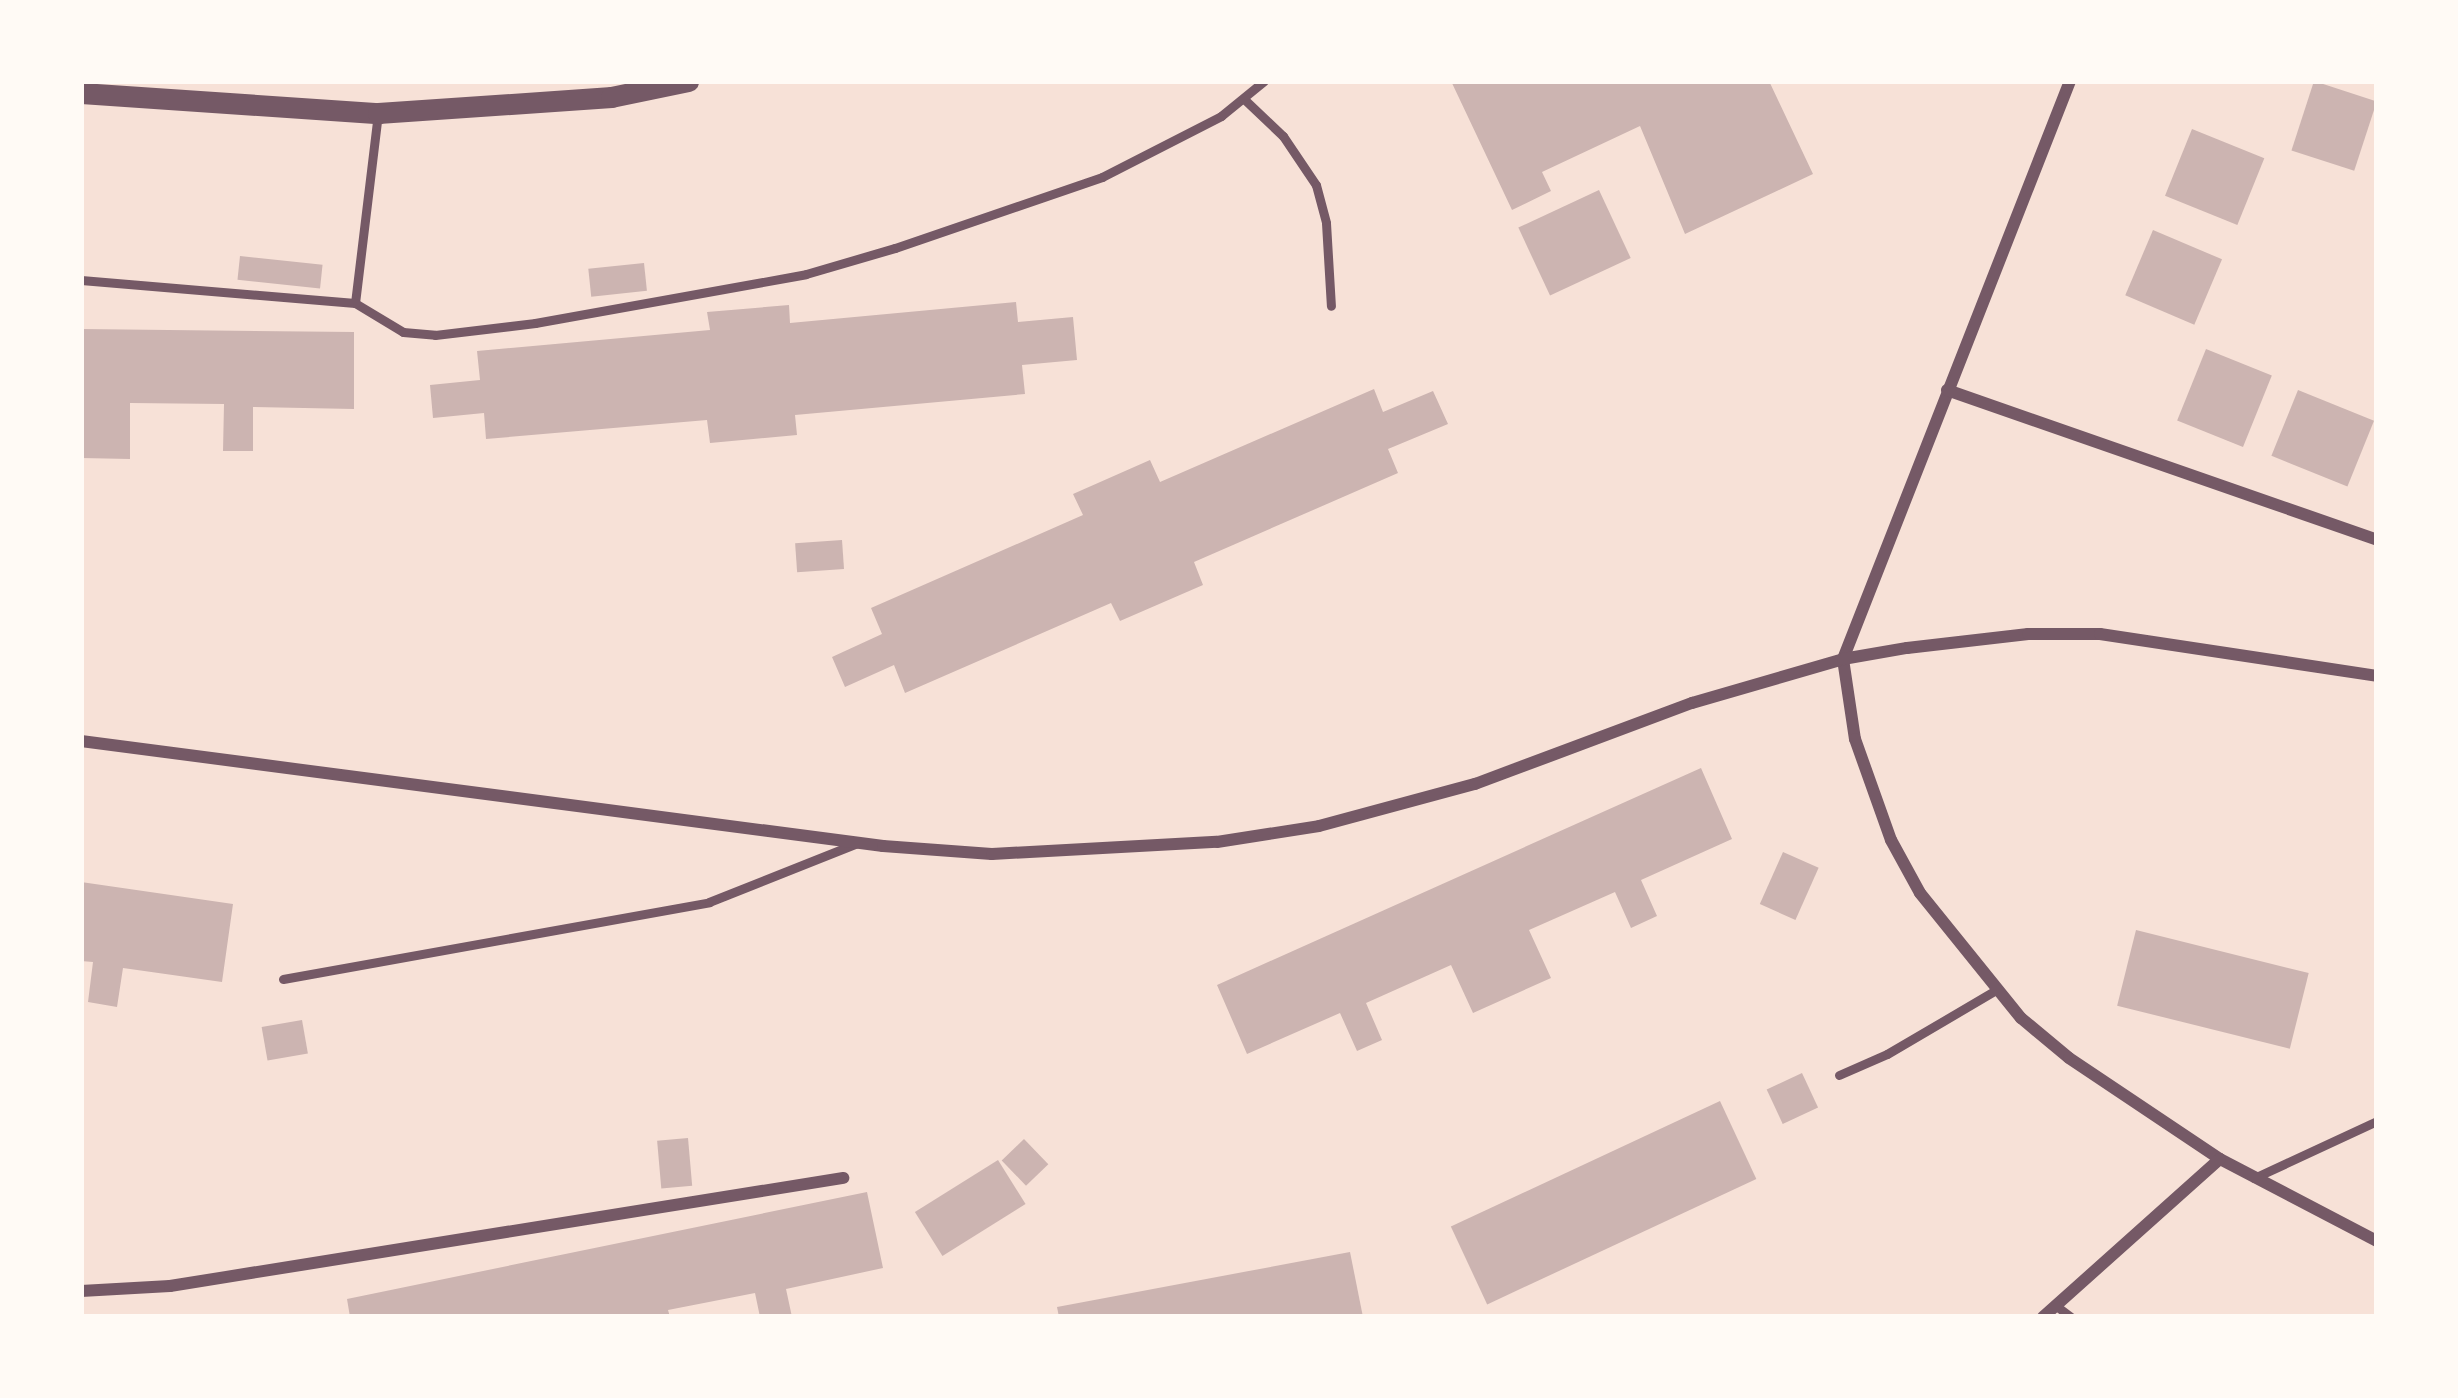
<!DOCTYPE html>
<html>
<head>
<meta charset="utf-8">
<style>
	body { margin:0 }
	#map { position:relative; width:2458px; height:1398px; overflow:hidden; background:#f7e1d7; font-family:Cabin,sans-serif }
	div>[style] { position:absolute }
	.building>* { inset:0; background:#ccb4b1; transform-origin:0 0 }
	.service>* { height:9px; margin:-4.5px; padding:0 4.5px; transform-origin:4.5px; border-radius:4.5px; background:#755966 }
	.minor>* { height:12px; margin:-6px; padding:0 6px; transform-origin:6px; border-radius:6px; background:#755966 }
	.tertiary>* { height:21px; margin:-10.5px; padding:0 10.5px; transform-origin:10.5px; border-radius:10.5px; background:#755966 }
	span { translate:-50% -50%; white-space:nowrap; text-align:center; line-height:1.15; -webkit-text-stroke:9px #fffaf5; paint-order:stroke }
	.frame { position:absolute; inset:0; border:84px solid #fffaf5; pointer-events:none }
</style>
</head>
<body>
<div id="map">
	<div class="building">
		<div style="clip-path:polygon(1451px 81px,1769px 81px,1813px 174px,1685px 234px,1640px 126px,1542px 172px,1551px 191px,1512px 210px)"></div>
		<div style="left:2314px;top:81px;width:66px;height:73px;rotate:18deg"></div>
		<div style="left:2192px;top:129px;width:78px;height:72px;rotate:22deg"></div>
		<div style="left:1599px;top:190px;width:75px;height:89px;rotate:65deg"></div>
		<div style="left:2153px;top:230px;width:75px;height:71px;rotate:23deg"></div>
		<div style="left:240px;top:256px;width:83px;height:24px;rotate:6deg"></div>
		<div style="left:644px;top:263px;width:28px;height:56px;rotate:84deg"></div>
		<div style="clip-path:polygon(1016px 302px,1018px 322px,1073px 317px,1077px 360px,1022px 365px,1025px 394px,795px 415px,797px 435px,710px 443px,707px 420px,486px 439px,484px 413px,433px 418px,430px 385px,480px 380px,477px 351px,710px 330px,707px 312px,789px 305px,790px 323px)"></div>
		<div style="clip-path:polygon(81px 329px,354px 332px,354px 409px,253px 407px,253px 451px,223px 451px,224px 404px,130px 403px,130px 459px,81px 458px)"></div>
		<div style="left:2206px;top:349px;width:71px;height:77px;rotate:22deg"></div>
		<div style="clip-path:polygon(1374px 389px,1383px 412px,1433px 391px,1448px 424px,1388px 449px,1398px 473px,1194px 562px,1203px 585px,1120px 621px,1111px 603px,905px 693px,894px 665px,845px 687px,832px 657px,882px 634px,871px 608px,1083px 515px,1073px 494px,1150px 460px,1160px 482px)"></div>
		<div style="left:2298px;top:390px;width:82px;height:71px;rotate:22deg"></div>
		<div style="left:842px;top:540px;width:29px;height:47px;rotate:86deg"></div>
		<div style="clip-path:polygon(1701px 768px,1732px 839px,1641px 880px,1657px 916px,1631px 928px,1615px 892px,1529px 930px,1551px 978px,1473px 1013px,1451px 965px,1366px 1003px,1382px 1040px,1357px 1051px,1340px 1013px,1247px 1054px,1217px 985px)"></div>
		<div style="left:1783px;top:852px;width:39px;height:57px;rotate:24deg"></div>
		<div style="clip-path:polygon(81px 882px,233px 904px,222px 982px,123px 968px,117px 1007px,88px 1002px,93px 962px,81px 961px)"></div>
		<div style="left:2136px;top:930px;width:178px;height:78px;rotate:14deg"></div>
		<div style="left:302px;top:1020px;width:34px;height:41px;rotate:80deg"></div>
		<div style="left:1802px;top:1073px;width:38px;height:39px;rotate:65deg"></div>
		<div style="left:1720px;top:1101px;width:86px;height:297px;rotate:65deg"></div>
		<div style="left:688px;top:1138px;width:48px;height:31px;rotate:85deg"></div>
		<div style="left:1024px;top:1139px;width:35px;height:31px;rotate:46deg"></div>
		<div style="left:998px;top:1160px;width:52px;height:98px;rotate:58deg"></div>
		<div style="clip-path:polygon(867px 1192px,883px 1268px,786px 1289px,792px 1317px,760px 1317px,755px 1293px,668px 1310px,670px 1317px,350px 1317px,347px 1299px)"></div>
		<div style="clip-path:polygon(1350px 1252px,1363px 1317px,1059px 1317px,1057px 1307px)"></div>
	</div>
	<div class="service">
		<div style="left:1244px;top:99px;width:54px;rotate:43.5deg"></div>
		<div style="left:1283px;top:136px;width:59px;rotate:56deg"></div>
		<div style="left:1316px;top:185px;width:39px;rotate:75deg"></div>
		<div style="left:1326px;top:223px;width:83px;rotate:86.6deg"></div>
		<div style="left:378px;top:113px;width:191px;rotate:96.9deg"></div>
		<div style="left:355px;top:303px;width:56px;rotate:31.1deg"></div>
		<div style="left:403px;top:332px;width:32px;rotate:5deg"></div>
		<div style="left:435px;top:335px;width:101px;rotate:-6.8deg"></div>
		<div style="left:535px;top:323px;width:275px;rotate:-10.2deg"></div>
		<div style="left:806px;top:274px;width:93px;rotate:-16.3deg"></div>
		<div style="left:895px;top:248px;width:219px;rotate:-18.9deg"></div>
		<div style="left:1102px;top:177px;width:134px;rotate:-27.1deg"></div>
		<div style="left:1221px;top:116px;width:55px;rotate:-39.1deg"></div>
		<div style="left:81px;top:280px;width:275px;rotate:4.8deg"></div>
		<div style="left:283px;top:979px;width:433px;rotate:-10.2deg"></div>
		<div style="left:709px;top:902px;width:159px;rotate:-21.7deg"></div>
		<div style="left:1839px;top:1075px;width:52px;rotate:-23.6deg"></div>
		<div style="left:1887px;top:1054px;width:126px;rotate:-30.4deg"></div>
		<div style="left:2254px;top:1178px;width:136px;rotate:-24.9deg"></div>
		<div style="left:2055px;top:1305px;width:20px;rotate:37deg"></div>
	</div>
	<div class="minor">
		<div style="left:2070px;top:81px;width:621px;rotate:111.44deg"></div>
		<div style="left:1843px;top:659px;width:81px;rotate:81.5deg"></div>
		<div style="left:1855px;top:739px;width:107px;rotate:70.4deg"></div>
		<div style="left:1891px;top:840px;width:60px;rotate:61.3deg"></div>
		<div style="left:1920px;top:893px;width:161px;rotate:51.1deg"></div>
		<div style="left:2021px;top:1018px;width:62px;rotate:39.8deg"></div>
		<div style="left:2069px;top:1058px;width:182px;rotate:33.8deg"></div>
		<div style="left:2220px;top:1159px;width:177px;rotate:27.6deg"></div>
		<div style="left:1947px;top:390px;width:455px;rotate:19.2deg"></div>
		<div style="left:81px;top:741px;width:809px;rotate:7.46deg"></div>
		<div style="left:883px;top:846px;width:109px;rotate:4.2deg"></div>
		<div style="left:992px;top:854px;width:225px;rotate:-3.1deg"></div>
		<div style="left:1217px;top:842px;width:103px;rotate:-8.9deg"></div>
		<div style="left:1319px;top:826px;width:162px;rotate:-15.1deg"></div>
		<div style="left:1475px;top:784px;width:232px;rotate:-20.5deg"></div>
		<div style="left:1692px;top:703px;width:157px;rotate:-16.2deg"></div>
		<div style="left:1843px;top:659px;width:65px;rotate:-9.8deg"></div>
		<div style="left:1907px;top:648px;width:122px;rotate:-6.6deg"></div>
		<div style="left:2028px;top:634px;width:72px"></div>
		<div style="left:2100px;top:634px;width:280px;rotate:8.6deg"></div>
		<div style="left:81px;top:1291px;width:89px;rotate:-3.2deg"></div>
		<div style="left:170px;top:1286px;width:682px;rotate:-9.12deg"></div>
		<div style="left:2043px;top:1317px;width:237px;rotate:-41.8deg"></div>
	</div>
	<div class="tertiary">
		<div style="left:81px;top:93px;width:298px;rotate:3.9deg"></div>
		<div style="left:378px;top:113px;width:234px;rotate:-3.9deg"></div>
		<div style="left:611px;top:97px;width:79px;rotate:-11.7deg"></div>
	</div>
	<div class="frame"></div>
</div>
</body>
</html>
